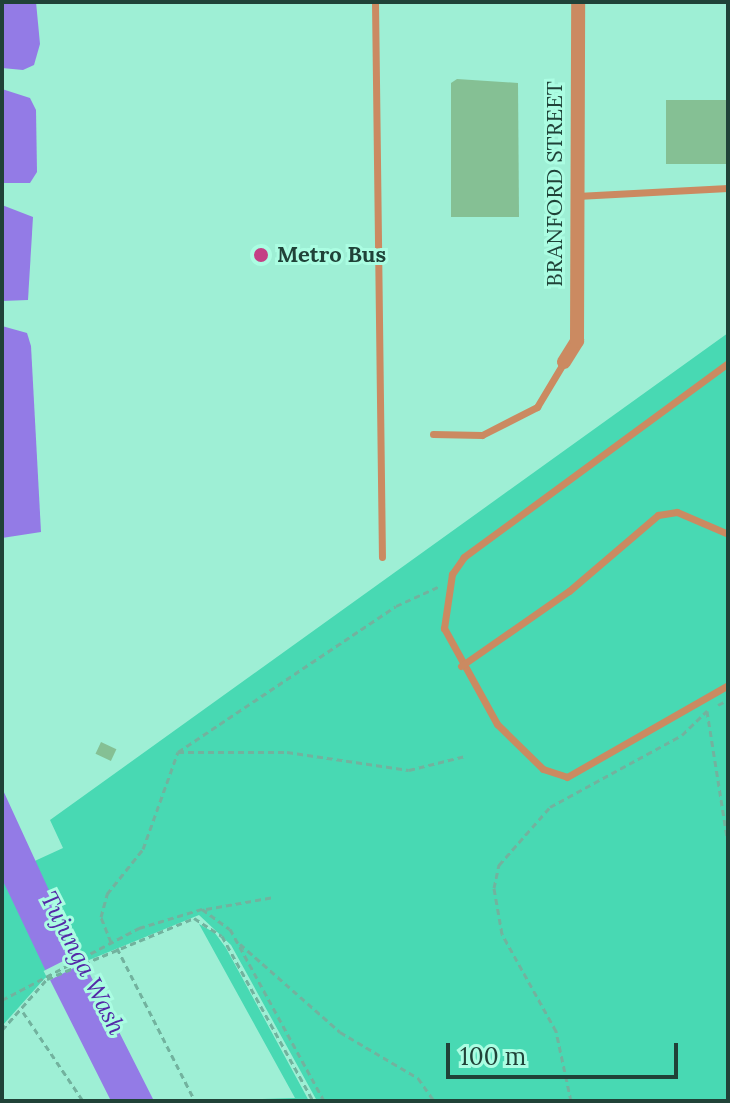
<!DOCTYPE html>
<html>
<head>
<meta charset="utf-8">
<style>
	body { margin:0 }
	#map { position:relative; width:730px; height:1103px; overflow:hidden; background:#9eefd5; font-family:Lora,serif }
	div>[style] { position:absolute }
	.green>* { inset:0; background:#48d9b3 }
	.water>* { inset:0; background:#937be6 }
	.pier>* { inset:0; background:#9eefd5; transform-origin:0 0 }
	.building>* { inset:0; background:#85c094; transform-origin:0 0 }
	.path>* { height:3px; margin-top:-1.5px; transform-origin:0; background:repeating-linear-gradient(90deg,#72b29e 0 6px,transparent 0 10px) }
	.lane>* { height:7px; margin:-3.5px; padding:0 3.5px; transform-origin:3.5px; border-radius:3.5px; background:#cb8a61 }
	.street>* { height:14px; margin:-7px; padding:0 7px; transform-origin:7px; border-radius:7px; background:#cb8a61 }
	.dots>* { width:22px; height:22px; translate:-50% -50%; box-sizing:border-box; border:4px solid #abfde2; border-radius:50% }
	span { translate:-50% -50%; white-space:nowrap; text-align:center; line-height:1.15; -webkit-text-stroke:6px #abfde2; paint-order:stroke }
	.street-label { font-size:22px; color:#204238 }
	.poi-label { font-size:22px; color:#204238; font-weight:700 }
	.left { translate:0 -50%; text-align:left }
	.water-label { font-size:24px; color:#5429a7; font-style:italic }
	.frame { position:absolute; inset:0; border:4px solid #204238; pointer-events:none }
	.scale { position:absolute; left:446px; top:1043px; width:232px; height:36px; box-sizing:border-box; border:4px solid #204238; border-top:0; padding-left:10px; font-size:24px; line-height:28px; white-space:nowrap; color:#204238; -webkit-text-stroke:6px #abfde2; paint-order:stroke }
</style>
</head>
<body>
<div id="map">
	<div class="green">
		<div style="clip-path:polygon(728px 333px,728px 1101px,317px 1101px,231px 945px,199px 915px,45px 978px,2px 1026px,2px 876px,63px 848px,50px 820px)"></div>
		<div style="clip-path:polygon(199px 924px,215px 933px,226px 948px,309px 1101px,198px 1101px,295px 1098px)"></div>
	</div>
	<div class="water">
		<div style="clip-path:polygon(2px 2px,36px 2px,40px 44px,34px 65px,23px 70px,2px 68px)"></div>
		<div style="clip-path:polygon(2px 89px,30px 98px,36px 110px,37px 172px,30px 183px,2px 183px)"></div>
		<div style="clip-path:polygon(2px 205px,33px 217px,28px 300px,2px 301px)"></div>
		<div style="clip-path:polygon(2px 326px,27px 333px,31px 346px,41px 532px,2px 538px)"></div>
		<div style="clip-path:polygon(2px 788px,65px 925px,154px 1101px,111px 1101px,51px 982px,2px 879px)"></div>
	</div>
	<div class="pier">
		<div style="left:81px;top:952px;width:11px;height:42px;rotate:63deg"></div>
	</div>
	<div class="building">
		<div style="clip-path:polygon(457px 79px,518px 83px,519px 217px,451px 217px,451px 83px)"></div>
		<div style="left:666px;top:100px;width:62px;height:64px"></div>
		<div style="left:101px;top:742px;width:17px;height:13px;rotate:25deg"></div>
	</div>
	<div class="path">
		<div style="left:718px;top:705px;width:11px;rotate:-27deg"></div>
		<div style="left:707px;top:711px;width:135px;rotate:81deg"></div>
		<div style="left:178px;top:752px;width:109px"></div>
		<div style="left:287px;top:752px;width:123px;rotate:8.4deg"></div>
		<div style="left:409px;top:770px;width:58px;rotate:-14deg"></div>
		<div style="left:206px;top:909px;width:69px;rotate:-10deg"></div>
		<div style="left:111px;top:942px;width:27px;rotate:-112deg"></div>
		<div style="left:101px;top:917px;width:24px;rotate:-75deg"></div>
		<div style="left:107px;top:894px;width:58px;rotate:-51.3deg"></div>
		<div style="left:143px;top:849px;width:103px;rotate:-70.2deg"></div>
		<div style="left:178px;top:752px;width:262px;rotate:-33.8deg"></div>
		<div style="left:396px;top:606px;width:48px;rotate:-24.4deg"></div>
		<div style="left:240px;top:944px;width:133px;rotate:41.3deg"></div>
		<div style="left:340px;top:1032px;width:91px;rotate:30.5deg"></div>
		<div style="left:418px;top:1078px;width:28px;rotate:55deg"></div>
		<div style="left:117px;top:948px;width:172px;rotate:63deg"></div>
		<div style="left:2px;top:1000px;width:155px;rotate:-27.7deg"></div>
		<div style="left:139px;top:928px;width:66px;rotate:-16.8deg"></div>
		<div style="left:202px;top:909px;width:34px;rotate:36deg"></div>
		<div style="left:230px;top:929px;width:196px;rotate:61.3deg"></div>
		<div style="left:23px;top:1012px;width:107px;rotate:56deg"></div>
		<div style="left:2px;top:1030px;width:68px;rotate:-48.6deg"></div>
		<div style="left:47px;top:979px;width:159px;rotate:-22.5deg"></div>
		<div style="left:194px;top:918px;width:33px;rotate:33deg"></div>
		<div style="left:222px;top:936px;width:188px;rotate:61.1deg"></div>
		<div style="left:571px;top:1101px;width:72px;rotate:-102.1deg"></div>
		<div style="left:556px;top:1031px;width:111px;rotate:-119.1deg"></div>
		<div style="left:502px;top:934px;width:47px;rotate:-99.9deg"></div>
		<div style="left:494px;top:888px;width:24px;rotate:-78deg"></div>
		<div style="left:499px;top:865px;width:77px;rotate:-48.7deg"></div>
		<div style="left:550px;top:807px;width:150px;rotate:-28.6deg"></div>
		<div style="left:682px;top:735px;width:35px;rotate:-44deg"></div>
	</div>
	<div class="lane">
		<div style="left:375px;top:2px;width:555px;rotate:89.28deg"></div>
		<div style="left:577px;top:196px;width:151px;rotate:-3deg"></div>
		<div style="left:728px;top:363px;width:328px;rotate:143.7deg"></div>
		<div style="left:464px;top:557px;width:21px;rotate:125deg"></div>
		<div style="left:452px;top:574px;width:55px;rotate:98.4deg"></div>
		<div style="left:444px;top:628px;width:110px;rotate:61.1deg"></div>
		<div style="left:497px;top:724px;width:64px;rotate:44.4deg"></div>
		<div style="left:543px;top:769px;width:25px;rotate:18deg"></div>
		<div style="left:567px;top:777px;width:185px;rotate:-29.7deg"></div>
		<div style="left:433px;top:434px;width:49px;rotate:1.2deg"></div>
		<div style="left:482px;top:435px;width:62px;rotate:-27deg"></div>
		<div style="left:537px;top:407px;width:52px;rotate:-59deg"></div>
		<div style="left:461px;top:666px;width:131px;rotate:-34.8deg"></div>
		<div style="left:569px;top:591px;width:117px;rotate:-40.5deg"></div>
		<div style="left:658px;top:515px;width:19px;rotate:-9deg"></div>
		<div style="left:677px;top:512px;width:56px;rotate:23.3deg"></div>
	</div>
	<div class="street">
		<div style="left:564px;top:362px;width:25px;rotate:-58deg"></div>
		<div style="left:577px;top:341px;width:339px;rotate:-89.8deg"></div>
	</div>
	<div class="dots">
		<div style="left:261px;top:255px;background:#c44085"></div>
	</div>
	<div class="street-label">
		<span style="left:555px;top:184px;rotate:-90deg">BRANFORD STREET</span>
	</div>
	<div class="poi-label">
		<span class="left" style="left:277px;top:255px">Metro Bus</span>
	</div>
	<div class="water-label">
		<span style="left:83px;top:963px;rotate:63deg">Tujunga Wash</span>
	</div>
	<div class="frame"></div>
	<div class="scale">100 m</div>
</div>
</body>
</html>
